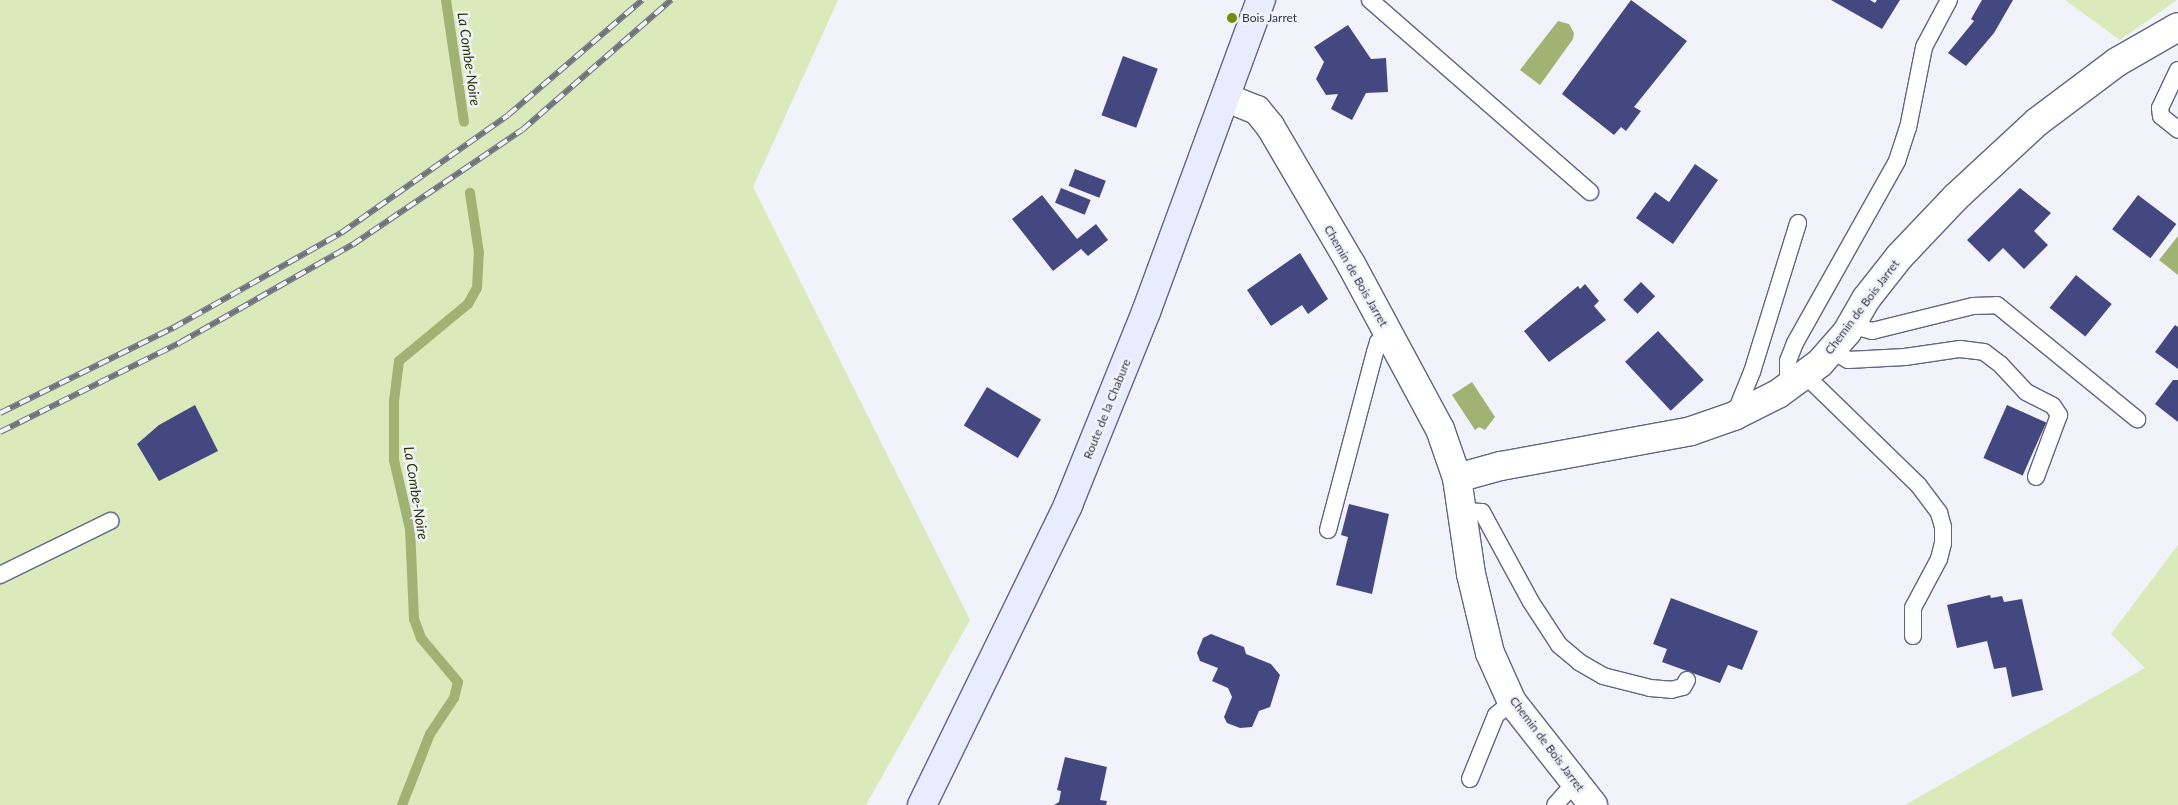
<!DOCTYPE html>
<html>
<head>
<meta charset="utf-8">
<style>
	body { margin:0 }
	#map { position:relative; width:2178px; height:805px; overflow:hidden; background:#f1f2fa; font-family:Lato,sans-serif }
	div>[style] { position:absolute }
	.green>* { inset:0; background:#dbeabb }
	.water>* { inset:0; background:#a1b372 }
	.stream>* { height:10px; margin:-5px; padding:0 5px; transform-origin:5px; border-radius:5px; background:#a1b372 }
	.building>* { inset:0; background:#434980; transform-origin:0 0 }
	.roads { filter:drop-shadow(1px 0 #606585) drop-shadow(-1px 0 #606585) drop-shadow(0 1px #606585) drop-shadow(0 -1px #606585) }
	.service>* { height:16px; margin:-8px; padding:0 8px; transform-origin:8px; border-radius:8px; background:#fff }
	.minor>* { height:28px; margin:-14px; padding:0 14px; transform-origin:14px; border-radius:14px; background:#fff }
	.secondary>* { height:28px; margin:-14px; padding:0 14px; transform-origin:14px; border-radius:14px; background:#e9ecfe }
	.rail>* { height:5.5px; margin-top:-2.75px; transform-origin:0; background:repeating-linear-gradient(90deg,#f1f2fa 0 11px,#70727e 0 22px); box-sizing:border-box; border-block:1px solid #70727e }
	.dots>* { width:14px; height:14px; translate:-50% -50%; box-sizing:border-box; border:2px solid #f1f2fa; border-radius:50% }
	span { translate:-50% -50%; white-space:nowrap; text-align:center; line-height:1.15; -webkit-text-stroke:5px #f1f2fa; paint-order:stroke }
	.poi-label { font-size:12px; color:#353745 }
	.left { translate:0 -50%; text-align:left }
	.street-label { font-size:12px; color:#353745 }
	.water-label { font-size:14px; color:#2a3502; font-style:italic }
</style>
</head>
<body>
<div id="map">
	<div class="green">
		<div style="clip-path:polygon(0 0,838px 0,753px 187px,970px 620px,866px 805px,0 805px)"></div>
		<div style="clip-path:polygon(2065px 0,2177px 0,2120px 40px)"></div>
		<div style="clip-path:polygon(2178px 545px,2178px 805px,1905px 805px,2145px 668px,2111px 634px)"></div>
	</div>
	<div class="water">
		<div style="clip-path:polygon(1558px 21px,1569px 24px,1574px 33px,1573px 39px,1540px 85px,1520px 70px)"></div>
		<div style="clip-path:polygon(2178px 236px,2178px 275px,2159px 260px)"></div>
		<div style="clip-path:polygon(1472px 382px,1495px 417px,1485px 430px,1479px 427px,1475px 430px,1452px 395px)"></div>
	</div>
	<div class="stream">
		<div style="left:446px;top:0;width:123px;rotate:81.6deg"></div>
		<div style="left:402px;top:805px;width:76px;rotate:-68.5deg"></div>
		<div style="left:430px;top:734px;width:43px;rotate:-56.3deg"></div>
		<div style="left:454px;top:698px;width:16px;rotate:-76deg"></div>
		<div style="left:458px;top:682px;width:57px;rotate:-130.1deg"></div>
		<div style="left:421px;top:638px;width:20px;rotate:-110deg"></div>
		<div style="left:414px;top:619px;width:90px;rotate:-92.5deg"></div>
		<div style="left:410px;top:529px;width:71px;rotate:-103.1deg"></div>
		<div style="left:394px;top:460px;width:59px;rotate:-90deg"></div>
		<div style="left:394px;top:401px;width:40px;rotate:-82.9deg"></div>
		<div style="left:399px;top:361px;width:89px;rotate:-39.6deg"></div>
		<div style="left:468px;top:304px;width:18px;rotate:-61deg"></div>
		<div style="left:477px;top:288px;width:35px;rotate:-87deg"></div>
		<div style="left:479px;top:253px;width:61px;rotate:-98.5deg"></div>
	</div>
	<div class="building">
		<div style="clip-path:polygon(1631px 0,1687px 41px,1634px 107px,1641px 111px,1626px 131px,1621px 127px,1614px 135px,1562px 94px)"></div>
		<div style="clip-path:polygon(1831px 0,1870px 0,1875px 3px,1877px 0,1900px 0,1882px 29px)"></div>
		<div style="clip-path:polygon(1982px 0,2013px 0,1994px 33px,1966px 66px,1948px 53px,1974px 21px,1971px 19px)"></div>
		<div style="clip-path:polygon(1348px 25px,1371px 59px,1386px 58px,1388px 92px,1366px 93px,1352px 120px,1331px 109px,1338px 94px,1326px 95px,1316px 79px,1324px 62px,1314px 47px)"></div>
		<div style="left:1123px;top:56px;width:37px;height:63px;rotate:20deg"></div>
		<div style="clip-path:polygon(1695px 164px,1718px 180px,1673px 244px,1636px 218px,1655px 192px,1669px 202px)"></div>
		<div style="left:1075px;top:169px;width:33px;height:18px;rotate:21deg"></div>
		<div style="left:1061px;top:188px;width:32px;height:16px;rotate:22deg"></div>
		<div style="clip-path:polygon(2020px 188px,2051px 213px,2034px 231px,2048px 245px,2024px 269px,2003px 248px,1989px 262px,1967px 240px)"></div>
		<div style="clip-path:polygon(1042px 195px,1077px 239px,1096px 224px,1108px 240px,1088px 256px,1081px 249px,1053px 271px,1012px 219px)"></div>
		<div style="left:2138px;top:195px;width:48px;height:43px;rotate:37deg"></div>
		<div style="clip-path:polygon(1300px 253px,1328px 299px,1308px 314px,1302px 305px,1271px 326px,1247px 290px)"></div>
		<div style="left:2076px;top:275px;width:46px;height:42px;rotate:39deg"></div>
		<div style="left:1641px;top:282px;width:20px;height:25px;rotate:45deg"></div>
		<div style="clip-path:polygon(1585px 284px,1599px 301px,1594px 306px,1606px 320px,1549px 362px,1524px 331px,1578px 286px,1580px 289px)"></div>
		<div style="clip-path:polygon(2175px 325px,2178px 327px,2178px 369px,2155px 352px)"></div>
		<div style="left:1658px;top:331px;width:67px;height:45px;rotate:47deg"></div>
		<div style="clip-path:polygon(2173px 380px,2178px 380px,2178px 422px,2155px 404px)"></div>
		<div style="left:987px;top:387px;width:63px;height:45px;rotate:31deg"></div>
		<div style="clip-path:polygon(195px 405px,218px 451px,159px 481px,137px 444px,159px 425px)"></div>
		<div style="left:2007px;top:405px;width:43px;height:58px;rotate:24deg"></div>
		<div style="clip-path:polygon(1349px 504px,1389px 514px,1372px 594px,1336px 585px,1348px 537px,1341px 535px)"></div>
		<div style="clip-path:polygon(1990px 595px,1991px 598px,2002px 596px,2004px 602px,2022px 599px,2043px 690px,2012px 697px,2006px 667px,1994px 669px,1987px 641px,1957px 648px,1947px 605px)"></div>
		<div style="clip-path:polygon(1671px 598px,1758px 631px,1742px 670px,1728px 665px,1720px 683px,1662px 662px,1667px 649px,1653px 644px)"></div>
		<div style="clip-path:polygon(1211px 634px,1244px 647px,1246px 654px,1271px 664px,1280px 675px,1270px 707px,1259px 711px,1252px 727px,1240px 728px,1227px 723px,1224px 717px,1232px 697px,1228px 688px,1212px 681px,1218px 668px,1200px 661px,1197px 653px,1203px 638px)"></div>
		<div style="clip-path:polygon(1065px 757px,1107px 767px,1100px 800px,1107px 801px,1106px 805px,1054px 805px,1059px 802px,1061px 791px,1057px 790px)"></div>
	</div>
	<div class="roads">
		<div class="service">
			<div style="left:1370px;top:0;width:292px;rotate:41.1deg"></div>
			<div style="left:2178px;top:70px;width:42px;rotate:115.3deg"></div>
			<div style="left:2160px;top:108px;width:8px;rotate:83deg"></div>
			<div style="left:2161px;top:116px;width:22px;rotate:39deg"></div>
			<div style="left:1850px;top:325px;width:23px;rotate:15deg"></div>
			<div style="left:1872px;top:331px;width:104px;rotate:-13.9deg"></div>
			<div style="left:1973px;top:306px;width:24px;rotate:-2deg"></div>
			<div style="left:1997px;top:305px;width:181px;rotate:39.2deg"></div>
			<div style="left:1831px;top:350px;width:20px;rotate:30deg"></div>
			<div style="left:1848px;top:360px;width:57px;rotate:-3deg"></div>
			<div style="left:1905px;top:357px;width:56px;rotate:-8.3deg"></div>
			<div style="left:1960px;top:349px;width:24px;rotate:7deg"></div>
			<div style="left:1984px;top:352px;width:20px;rotate:37deg"></div>
			<div style="left:2000px;top:364px;width:38px;rotate:47deg"></div>
			<div style="left:2026px;top:392px;width:30px;rotate:27deg"></div>
			<div style="left:2053px;top:406px;width:11px;rotate:56deg"></div>
			<div style="left:2059px;top:415px;width:66px;rotate:110.4deg"></div>
			<div style="left:1805px;top:375px;width:159px;rotate:44.2deg"></div>
			<div style="left:1919px;top:486px;width:34px;rotate:53deg"></div>
			<div style="left:1939px;top:513px;width:15px;rotate:74deg"></div>
			<div style="left:1943px;top:527px;width:16px;rotate:90deg"></div>
			<div style="left:1943px;top:543px;width:16px;rotate:104deg"></div>
			<div style="left:1939px;top:559px;width:55px;rotate:118deg"></div>
			<div style="left:1913px;top:608px;width:28px;rotate:90deg"></div>
			<div style="left:1793px;top:383px;width:11px;rotate:-117deg"></div>
			<div style="left:1788px;top:373px;width:12px;rotate:-90deg"></div>
			<div style="left:1788px;top:361px;width:19px;rotate:-69deg"></div>
			<div style="left:1795px;top:343px;width:209px;rotate:-60.7deg"></div>
			<div style="left:1897px;top:161px;width:35px;rotate:-72deg"></div>
			<div style="left:1908px;top:128px;width:83px;rotate:-78.8deg"></div>
			<div style="left:1924px;top:47px;width:53px;rotate:-62deg"></div>
			<div style="left:1734px;top:416px;width:48px;rotate:-67.8deg"></div>
			<div style="left:1752px;top:372px;width:156px;rotate:-72.8deg"></div>
			<div style="left:1462px;top:511px;width:20px;rotate:3deg"></div>
			<div style="left:1482px;top:512px;width:102px;rotate:61.4deg"></div>
			<div style="left:1531px;top:602px;width:51px;rotate:56.9deg"></div>
			<div style="left:1559px;top:645px;width:26px;rotate:40deg"></div>
			<div style="left:1579px;top:662px;width:28px;rotate:30deg"></div>
			<div style="left:1603px;top:676px;width:49px;rotate:14.3deg"></div>
			<div style="left:1650px;top:688px;width:21px;rotate:5deg"></div>
			<div style="left:1671px;top:690px;width:12px;rotate:-14deg"></div>
			<div style="left:1683px;top:687px;width:8px;rotate:-60deg"></div>
			<div style="left:1328px;top:530px;width:184px;rotate:-75.2deg"></div>
			<div style="left:1375px;top:352px;width:10px;rotate:-73deg"></div>
			<div style="left:1378px;top:342px;width:14px;rotate:-36deg"></div>
			<div style="left:0;top:575px;width:123px;rotate:-26.1deg"></div>
			<div style="left:1470px;top:779px;width:69px;rotate:-67.9deg"></div>
			<div style="left:1496px;top:715px;width:21px;rotate:-39deg"></div>
			<div style="left:1555px;top:805px;width:31px;rotate:-48deg"></div>
		</div>
		<div class="minor">
			<div style="left:1227px;top:98px;width:32px;rotate:22deg"></div>
			<div style="left:1257px;top:110px;width:21px;rotate:51deg"></div>
			<div style="left:1270px;top:126px;width:160px;rotate:59.6deg"></div>
			<div style="left:1351px;top:264px;width:187px;rotate:61.7deg"></div>
			<div style="left:1440px;top:429px;width:52px;rotate:70.9deg"></div>
			<div style="left:1457px;top:478px;width:97px;rotate:81.7deg"></div>
			<div style="left:1471px;top:574px;width:81px;rotate:76.5deg"></div>
			<div style="left:1490px;top:653px;width:54px;rotate:65.8deg"></div>
			<div style="left:1512px;top:702px;width:131px;rotate:51.8deg"></div>
			<div style="left:1457px;top:478px;width:46px;rotate:-15.3deg"></div>
			<div style="left:1501px;top:466px;width:193px;rotate:-10.4deg"></div>
			<div style="left:1691px;top:431px;width:46px;rotate:-19.2deg"></div>
			<div style="left:1734px;top:416px;width:49px;rotate:-26.6deg"></div>
			<div style="left:1778px;top:394px;width:52px;rotate:-36.4deg"></div>
			<div style="left:1820px;top:363px;width:41px;rotate:-48.9deg"></div>
			<div style="left:1847px;top:332px;width:38px;rotate:-60deg"></div>
			<div style="left:1866px;top:299px;width:53px;rotate:-51.8deg"></div>
			<div style="left:1899px;top:257px;width:83px;rotate:-46.5deg"></div>
			<div style="left:1956px;top:197px;width:110px;rotate:-42.8deg"></div>
			<div style="left:2037px;top:122px;width:100px;rotate:-36.9deg"></div>
			<div style="left:2117px;top:62px;width:70px;rotate:-29.8deg"></div>
		</div>
		<div class="secondary">
			<div style="left:922px;top:805px;width:334px;rotate:-64deg"></div>
			<div style="left:1068px;top:505px;width:208px;rotate:-68deg"></div>
			<div style="left:1146px;top:312px;width:333px;rotate:-69.8deg"></div>
		</div>
	</div>
	<div class="rail">
		<div style="left:0;top:413px;width:193px;rotate:-26.2deg"></div>
		<div style="left:173px;top:328px;width:193px;rotate:-29.5deg"></div>
		<div style="left:341px;top:233px;width:204px;rotate:-35.2deg"></div>
		<div style="left:508px;top:115px;width:177px;rotate:-40.6deg"></div>
		<div style="left:0;top:432px;width:202px;rotate:-26.4deg"></div>
		<div style="left:181px;top:342px;width:197px;rotate:-29.6deg"></div>
		<div style="left:352px;top:245px;width:205px;rotate:-34.1deg"></div>
		<div style="left:522px;top:130px;width:198px;rotate:-41.1deg"></div>
	</div>
	<div class="dots">
		<div style="left:1232px;top:18px;background:#738c02"></div>
	</div>
	<div class="poi-label">
		<span class="left" style="left:1242px;top:18px">Bois Jarret</span>
	</div>
	<div class="street-label">
		<span style="left:1356px;top:276px;rotate:60deg">Chemin de Bois Jarret</span>
		<span style="left:1862px;top:307px;rotate:-53deg">Chemin de Bois Jarret</span>
		<span style="left:1107px;top:409px;rotate:-68deg">Route de la Chabure</span>
		<span style="left:1547px;top:744px;rotate:53deg">Chemin de Bois Jarret</span>
	</div>
	<div class="water-label">
		<span style="left:469px;top:59px;rotate:82deg">La Combe-Noire</span>
		<span style="left:416px;top:493px;rotate:81deg">La Combe-Noire</span>
	</div>
</div>
</body>
</html>
